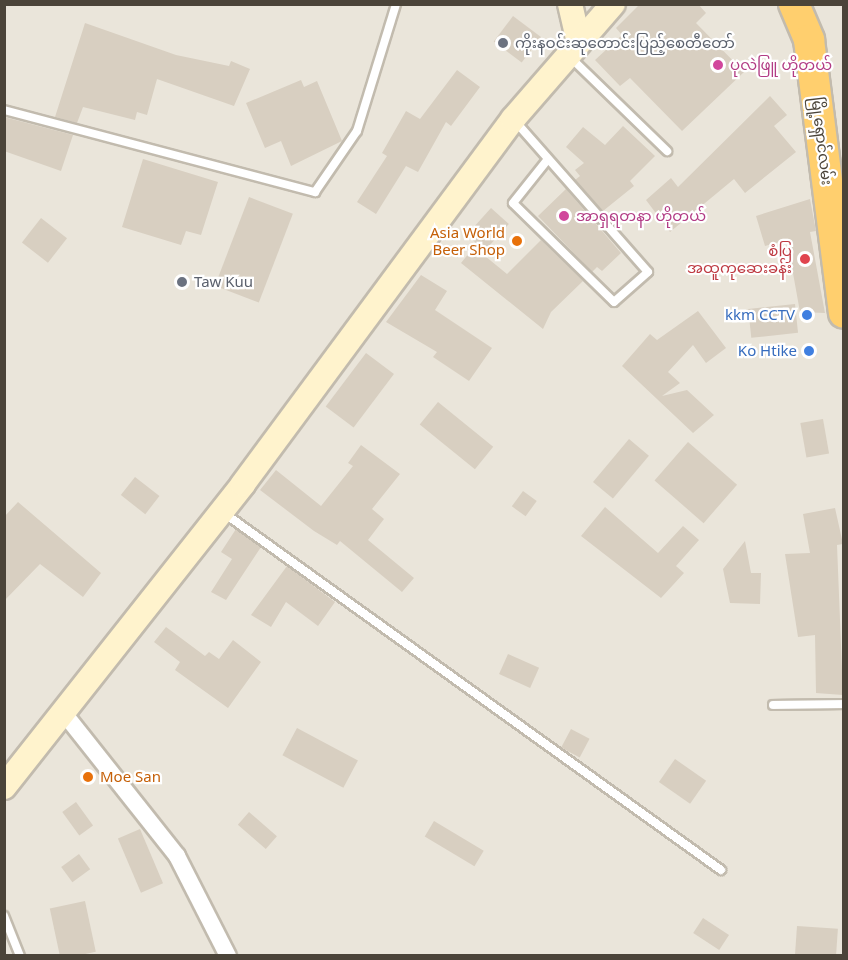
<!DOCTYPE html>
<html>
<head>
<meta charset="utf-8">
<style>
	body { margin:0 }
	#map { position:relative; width:848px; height:960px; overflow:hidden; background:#f6f3ec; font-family:"Noto Sans","Noto Sans Myanmar",sans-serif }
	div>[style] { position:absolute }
	.residential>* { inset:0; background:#eae5da; transform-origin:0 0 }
	.building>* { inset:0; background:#d8cfc1; transform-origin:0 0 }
	.roads { filter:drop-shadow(2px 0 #c2bbae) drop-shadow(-2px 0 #c2bbae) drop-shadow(0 2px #c2bbae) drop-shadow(0 -2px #c2bbae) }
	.lane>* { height:8px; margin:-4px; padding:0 4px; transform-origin:4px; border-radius:4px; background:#fff }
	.street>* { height:16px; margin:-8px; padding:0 8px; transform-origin:8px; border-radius:8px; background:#fff }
	.secondary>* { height:24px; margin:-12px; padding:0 12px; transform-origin:12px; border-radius:12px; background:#fff3cd }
	.highway>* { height:30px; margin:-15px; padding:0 15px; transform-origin:15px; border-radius:15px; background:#ffcf6e }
	.dots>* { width:16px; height:16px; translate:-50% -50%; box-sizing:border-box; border:3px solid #fff; border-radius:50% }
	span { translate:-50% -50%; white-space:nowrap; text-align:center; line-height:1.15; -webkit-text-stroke:4.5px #fff; paint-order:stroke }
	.worship-label { font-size:15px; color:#5b616d }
	.left { translate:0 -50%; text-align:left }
	.hotel-label { font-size:15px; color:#b23c85 }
	.street-label { font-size:15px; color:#4b4439 }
	.food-label { font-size:15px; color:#c56008 }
	.right { translate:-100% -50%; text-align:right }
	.health-label { font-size:15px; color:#be3a42 }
	.shop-label { font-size:15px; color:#366cbe }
	.frame { position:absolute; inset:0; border:6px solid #4b4439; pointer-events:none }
</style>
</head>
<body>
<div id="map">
	<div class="residential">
		<div style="left:5px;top:5px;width:838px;height:950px"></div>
	</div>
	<div class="building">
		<div style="clip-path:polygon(640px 4px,698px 4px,706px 13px,696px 23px,744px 72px,682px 131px,630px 78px,620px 86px,595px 60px,622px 35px,616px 28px)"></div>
		<div style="left:513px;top:16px;width:35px;height:32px;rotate:37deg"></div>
		<div style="clip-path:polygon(85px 23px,176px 55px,229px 66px,231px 61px,250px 69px,234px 106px,157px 79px,147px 115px,137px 112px,135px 120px,83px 107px,77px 123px,55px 117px)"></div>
		<div style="clip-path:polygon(457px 70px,480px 87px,451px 126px,446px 122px,418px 172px,406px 166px,376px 214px,357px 202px,387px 156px,382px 153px,406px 111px,420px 119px)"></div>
		<div style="clip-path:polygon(301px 80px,304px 87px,317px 81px,342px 141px,291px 166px,281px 141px,265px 148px,246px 103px)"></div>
		<div style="clip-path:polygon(770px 96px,787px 115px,774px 126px,796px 152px,745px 193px,734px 179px,670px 232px,646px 200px,671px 178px,678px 187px)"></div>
		<div style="clip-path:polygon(4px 117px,73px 135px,61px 171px,4px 151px)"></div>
		<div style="clip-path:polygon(623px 126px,655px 156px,630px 181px,634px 186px,603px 211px,575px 180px,580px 176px,575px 170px,584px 163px,566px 147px,583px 127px,605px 145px)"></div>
		<div style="clip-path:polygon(143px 159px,218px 182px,201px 235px,186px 231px,181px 245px,122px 227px)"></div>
		<div style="clip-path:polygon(566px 189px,621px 253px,602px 271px,597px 267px,592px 272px,538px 216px)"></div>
		<div style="left:249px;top:197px;width:47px;height:95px;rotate:21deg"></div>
		<div style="clip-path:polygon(810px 199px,816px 231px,810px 232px,825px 313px,800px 312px,787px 240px,765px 246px,756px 216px)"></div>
		<div style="left:491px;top:208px;width:24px;height:36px;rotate:42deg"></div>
		<div style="left:41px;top:218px;width:33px;height:31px;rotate:38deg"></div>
		<div style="clip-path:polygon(541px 240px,583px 281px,551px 312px,543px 329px,461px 263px,474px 247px,507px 274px)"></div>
		<div style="clip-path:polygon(421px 275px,447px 291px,435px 310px,492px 348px,469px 381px,433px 357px,437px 352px,386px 322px)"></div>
		<div style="left:795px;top:304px;width:29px;height:47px;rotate:84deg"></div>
		<div style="clip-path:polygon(698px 311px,726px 348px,706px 363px,693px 345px,668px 372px,680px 383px,662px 396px,687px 390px,714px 415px,693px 433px,622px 366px,650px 334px,657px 340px)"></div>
		<div style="left:366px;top:353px;width:35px;height:67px;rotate:37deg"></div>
		<div style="left:438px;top:402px;width:71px;height:29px;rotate:39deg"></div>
		<div style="left:823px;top:419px;width:35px;height:23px;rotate:80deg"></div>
		<div style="left:629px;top:439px;width:26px;height:56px;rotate:40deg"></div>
		<div style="left:688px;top:442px;width:65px;height:51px;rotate:41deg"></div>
		<div style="clip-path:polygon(361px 445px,400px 474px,372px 509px,384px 519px,368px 540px,414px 578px,402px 592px,340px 541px,337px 545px,314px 531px,260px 490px,276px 470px,321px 506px,353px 466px,348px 463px)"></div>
		<div style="left:135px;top:477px;width:31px;height:23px;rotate:38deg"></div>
		<div style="left:523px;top:491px;width:17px;height:19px;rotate:36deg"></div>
		<div style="clip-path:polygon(18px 502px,101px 573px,83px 597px,40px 564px,4px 601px,4px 517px)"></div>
		<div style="clip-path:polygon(605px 507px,658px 553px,683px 526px,699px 540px,676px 566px,684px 573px,661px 598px,581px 536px)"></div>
		<div style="clip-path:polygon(835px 508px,843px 544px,837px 545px,843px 695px,816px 693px,815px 635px,798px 637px,785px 554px,810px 553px,803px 514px)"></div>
		<div style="clip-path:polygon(236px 529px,261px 547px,226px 600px,211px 592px,232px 559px,221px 552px)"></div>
		<div style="clip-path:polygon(745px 541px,751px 573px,761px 573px,760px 604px,730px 603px,723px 569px)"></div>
		<div style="clip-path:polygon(287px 566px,335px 602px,318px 626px,286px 602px,271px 627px,251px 615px)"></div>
		<div style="clip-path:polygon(166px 627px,205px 656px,209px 652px,219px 659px,233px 640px,261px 662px,228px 708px,175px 670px,180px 662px,154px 642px)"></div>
		<div style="left:508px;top:654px;width:34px;height:22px;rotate:24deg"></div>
		<div style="left:297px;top:728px;width:69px;height:31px;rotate:28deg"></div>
		<div style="left:571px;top:729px;width:21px;height:21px;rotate:28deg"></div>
		<div style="left:675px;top:759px;width:38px;height:28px;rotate:35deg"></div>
		<div style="left:76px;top:802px;width:29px;height:17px;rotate:54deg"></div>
		<div style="left:249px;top:812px;width:37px;height:17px;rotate:41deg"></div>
		<div style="left:434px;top:821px;width:58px;height:18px;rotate:31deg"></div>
		<div style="left:140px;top:829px;width:59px;height:24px;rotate:67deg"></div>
		<div style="left:79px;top:854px;width:19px;height:22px;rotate:54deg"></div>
		<div style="left:85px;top:901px;width:52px;height:36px;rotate:78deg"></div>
		<div style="left:703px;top:918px;width:31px;height:18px;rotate:33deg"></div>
		<div style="left:797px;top:926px;width:41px;height:28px;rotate:4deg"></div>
	</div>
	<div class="roads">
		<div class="lane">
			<div style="left:571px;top:58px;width:134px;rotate:44.1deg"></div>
			<div style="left:4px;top:110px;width:322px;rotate:14.8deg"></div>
			<div style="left:315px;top:192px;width:74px;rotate:-55.5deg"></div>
			<div style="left:357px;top:131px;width:133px;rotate:-72.9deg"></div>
			<div style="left:515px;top:121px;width:201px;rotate:48.6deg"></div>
			<div style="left:648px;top:272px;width:45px;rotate:138.6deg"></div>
			<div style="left:614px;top:302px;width:141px;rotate:-135.6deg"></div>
			<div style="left:513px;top:203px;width:56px;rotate:-51.5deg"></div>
			<div style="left:224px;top:513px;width:612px;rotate:35.69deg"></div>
			<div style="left:773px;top:705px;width:71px;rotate:-0.8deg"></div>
			<div style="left:4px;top:916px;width:43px;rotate:68.2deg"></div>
		</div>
		<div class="street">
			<div style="left:63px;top:712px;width:184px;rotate:51.6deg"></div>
			<div style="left:177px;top:856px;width:112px;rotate:63deg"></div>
		</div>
		<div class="secondary">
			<div style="left:570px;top:4px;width:37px;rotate:77deg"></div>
			<div style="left:4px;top:787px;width:386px;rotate:-51.7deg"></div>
			<div style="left:243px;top:484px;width:454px;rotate:-53.5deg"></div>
			<div style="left:513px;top:119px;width:152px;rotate:-49deg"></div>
		</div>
		<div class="highway">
			<div style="left:794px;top:4px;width:39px;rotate:67deg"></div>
			<div style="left:809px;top:40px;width:275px;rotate:82.7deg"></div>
		</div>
	</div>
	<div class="dots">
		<div style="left:503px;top:43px;background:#6b7280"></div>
		<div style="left:718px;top:65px;background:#d1479c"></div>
		<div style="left:564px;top:216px;background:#d1479c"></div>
		<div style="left:517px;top:241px;background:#e8710a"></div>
		<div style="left:805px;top:259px;background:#e0444e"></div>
		<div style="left:182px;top:282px;background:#6b7280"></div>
		<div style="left:807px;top:315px;background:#3f7fe0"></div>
		<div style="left:809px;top:351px;background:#3f7fe0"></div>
		<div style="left:88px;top:777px;background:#e8710a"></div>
	</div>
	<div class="worship-label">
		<span class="left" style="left:515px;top:43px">ကိုးနဝင်းဆုတောင်းပြည့်စေတီတော်</span>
		<span class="left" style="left:194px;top:282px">Taw Kuu</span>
	</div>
	<div class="hotel-label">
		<span class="left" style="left:730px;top:65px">ပုလဲဖြူ ဟိုတယ်</span>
		<span class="left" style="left:576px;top:216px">အာရှရတနာ ဟိုတယ်</span>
	</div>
	<div class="street-label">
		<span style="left:822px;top:141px;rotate:83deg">မြို့ရှောင်လမ်း</span>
	</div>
	<div class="food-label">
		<span class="right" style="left:505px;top:241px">Asia World<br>Beer Shop</span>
		<span class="left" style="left:100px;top:777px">Moe San</span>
	</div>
	<div class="health-label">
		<span class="right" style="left:792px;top:259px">စံပြ<br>အထူကုဆေးခန်း</span>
	</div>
	<div class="shop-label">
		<span class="right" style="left:795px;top:315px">kkm CCTV</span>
		<span class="right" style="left:797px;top:351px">Ko Htike</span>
	</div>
	<div class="frame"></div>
</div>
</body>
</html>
